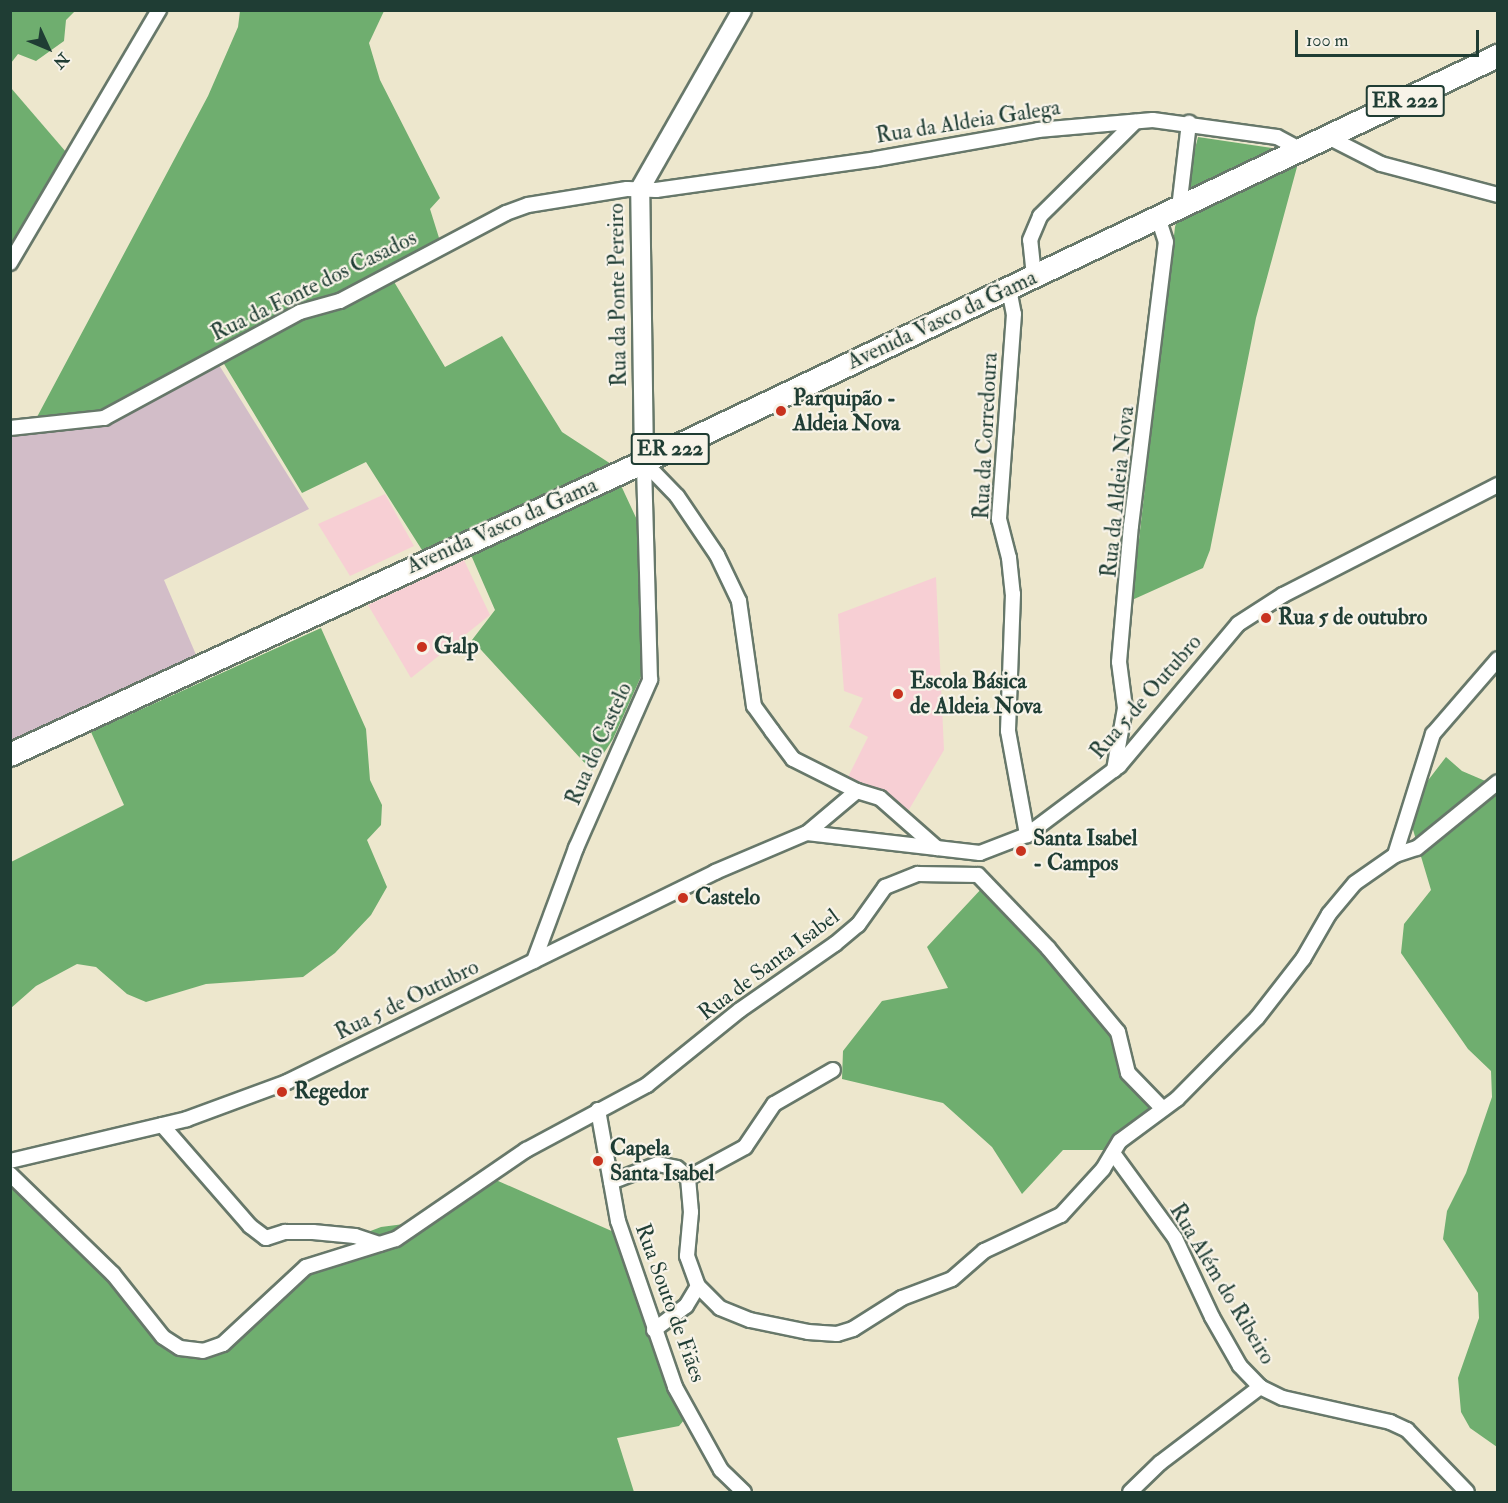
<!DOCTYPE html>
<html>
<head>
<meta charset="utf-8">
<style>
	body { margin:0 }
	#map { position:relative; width:1508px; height:1503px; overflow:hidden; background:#ede7cd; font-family:"IM FELL Double Pica",serif }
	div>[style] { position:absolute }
	.built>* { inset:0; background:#f7cfd4 }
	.industrial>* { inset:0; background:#d2bdc8 }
	.forest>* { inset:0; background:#6fae6f }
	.roads { filter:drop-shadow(2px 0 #67786a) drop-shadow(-2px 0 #67786a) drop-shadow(0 2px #67786a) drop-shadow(0 -2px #67786a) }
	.minor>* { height:14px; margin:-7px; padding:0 7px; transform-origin:7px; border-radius:7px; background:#fff }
	.tertiary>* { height:18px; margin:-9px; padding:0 9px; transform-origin:9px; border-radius:9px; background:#fff }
	.primary>* { height:22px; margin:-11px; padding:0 11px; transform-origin:11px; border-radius:11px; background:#fff }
	.dots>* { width:16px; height:16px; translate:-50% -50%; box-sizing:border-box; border:3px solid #f7f3e8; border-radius:50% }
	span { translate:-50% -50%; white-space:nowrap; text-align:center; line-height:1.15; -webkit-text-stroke:4.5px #f7f3e8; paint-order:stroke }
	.shield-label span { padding:2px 4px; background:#f7f3e8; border:2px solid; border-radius:4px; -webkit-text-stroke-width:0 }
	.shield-label { font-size:21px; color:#1f3d34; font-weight:700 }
	.street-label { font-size:22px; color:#1f3d34 }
	.poi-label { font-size:22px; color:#1f3d34; font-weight:700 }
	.left { translate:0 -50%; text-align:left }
	.frame { position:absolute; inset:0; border:12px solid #1f3d34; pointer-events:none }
	.north { position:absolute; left:18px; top:18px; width:60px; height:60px; -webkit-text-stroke:4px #f7f3e8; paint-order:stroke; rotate:134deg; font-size:16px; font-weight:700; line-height:24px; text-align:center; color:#1f3d34 }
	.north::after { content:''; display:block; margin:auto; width:21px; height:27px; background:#1f3d34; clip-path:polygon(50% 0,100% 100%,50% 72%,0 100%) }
	.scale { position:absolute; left:1295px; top:30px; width:184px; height:27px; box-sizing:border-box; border:3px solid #1f3d34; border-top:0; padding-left:8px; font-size:18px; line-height:21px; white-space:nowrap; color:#1f3d34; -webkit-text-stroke:4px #f7f3e8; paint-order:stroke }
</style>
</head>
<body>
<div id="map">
	<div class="built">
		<div style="clip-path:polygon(385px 494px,414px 546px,350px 576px,318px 524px)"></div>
		<div style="clip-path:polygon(464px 560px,490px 615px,411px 678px,368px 605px)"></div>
		<div style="clip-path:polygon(936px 577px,944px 750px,907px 813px,884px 794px,847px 779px,868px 737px,849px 727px,863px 698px,844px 691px,838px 614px)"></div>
	</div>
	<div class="industrial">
		<div style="clip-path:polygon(219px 365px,309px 509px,164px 580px,197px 657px,11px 741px,10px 437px,109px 425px)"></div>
	</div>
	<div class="forest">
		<div style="clip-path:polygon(11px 10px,75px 10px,75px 11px,66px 20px,64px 41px,36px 61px,18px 54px,11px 63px)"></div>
		<div style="clip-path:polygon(240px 11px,384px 11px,369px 43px,380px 80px,440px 198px,430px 209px,440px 241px,387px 270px,445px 367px,502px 336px,562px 432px,611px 464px,638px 522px,643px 672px,613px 739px,592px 771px,472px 640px,495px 610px,471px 555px,436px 572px,366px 462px,302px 493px,215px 349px,96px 412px,37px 417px,208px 96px,238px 27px)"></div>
		<div style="clip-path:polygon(11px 88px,66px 152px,11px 250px)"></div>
		<div style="clip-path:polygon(1198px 137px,1278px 149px,1297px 167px,1256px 318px,1210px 550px,1203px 568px,1132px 600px,1175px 227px)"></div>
		<div style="clip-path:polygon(321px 628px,366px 729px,370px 780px,382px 805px,381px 825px,367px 840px,387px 887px,371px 915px,335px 953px,303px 977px,206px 984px,146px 1002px,127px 994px,96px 967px,77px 964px,36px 986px,11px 1008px,11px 862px,124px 805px,91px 732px)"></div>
		<div style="clip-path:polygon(1446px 757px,1462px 771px,1497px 786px,1497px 1447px,1470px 1428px,1461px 1412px,1458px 1378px,1479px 1318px,1478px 1293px,1443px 1239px,1447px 1211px,1466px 1173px,1492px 1097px,1491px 1071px,1468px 1049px,1401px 953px,1404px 924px,1431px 890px,1411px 823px,1426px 783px)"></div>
		<div style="clip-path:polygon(983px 887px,1084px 1001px,1160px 1104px,1123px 1129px,1112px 1150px,1063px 1150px,1022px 1194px,992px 1147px,943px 1103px,842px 1079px,843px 1051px,882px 1001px,948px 988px,927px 947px)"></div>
		<div style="clip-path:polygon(480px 1173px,623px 1236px,637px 1254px,644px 1272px,645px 1293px,689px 1414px,679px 1426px,617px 1438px,634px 1492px,11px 1492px,10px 1181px,165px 1331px,186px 1346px,216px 1345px,360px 1235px,381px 1227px,404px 1224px)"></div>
	</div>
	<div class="roads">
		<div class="minor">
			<div style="left:1328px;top:137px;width:59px;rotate:27deg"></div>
			<div style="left:1381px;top:164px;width:121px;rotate:14.8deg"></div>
			<div style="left:1179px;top:208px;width:86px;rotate:-83.3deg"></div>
			<div style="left:10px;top:263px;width:294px;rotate:-59.5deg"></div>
			<div style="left:1034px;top:276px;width:36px;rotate:-96deg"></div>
			<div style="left:1030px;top:240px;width:26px;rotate:-67deg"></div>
			<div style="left:1040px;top:216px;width:134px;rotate:-44.7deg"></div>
			<div style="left:1009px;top:289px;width:25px;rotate:79deg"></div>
			<div style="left:1014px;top:314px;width:206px;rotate:94.2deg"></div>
			<div style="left:999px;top:519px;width:40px;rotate:75.6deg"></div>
			<div style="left:1009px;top:558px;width:36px;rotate:84deg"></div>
			<div style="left:1013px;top:594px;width:137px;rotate:92.1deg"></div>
			<div style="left:1008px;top:731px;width:106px;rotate:79.6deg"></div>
			<div style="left:10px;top:428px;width:95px;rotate:-6.1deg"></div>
			<div style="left:104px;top:418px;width:223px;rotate:-28.4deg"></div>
			<div style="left:300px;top:312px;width:41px;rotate:-15.4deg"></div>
			<div style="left:340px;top:301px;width:188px;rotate:-27.9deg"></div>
			<div style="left:506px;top:213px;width:23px;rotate:-20deg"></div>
			<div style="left:528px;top:205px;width:100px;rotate:-9.2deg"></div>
			<div style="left:627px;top:189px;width:29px;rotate:2deg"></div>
			<div style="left:656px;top:190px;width:222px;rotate:-8deg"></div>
			<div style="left:876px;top:159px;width:165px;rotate:-10.1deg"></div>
			<div style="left:1038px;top:130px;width:115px;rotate:-5deg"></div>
			<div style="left:1153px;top:120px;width:125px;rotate:7.8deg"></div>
			<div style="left:1277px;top:137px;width:27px;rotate:28deg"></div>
			<div style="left:644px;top:462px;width:47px;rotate:45.9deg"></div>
			<div style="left:677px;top:496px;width:71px;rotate:55.9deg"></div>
			<div style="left:717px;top:555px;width:51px;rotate:64.4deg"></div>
			<div style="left:739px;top:601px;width:106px;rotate:81.9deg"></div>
			<div style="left:754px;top:706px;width:31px;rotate:54deg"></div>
			<div style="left:772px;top:731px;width:35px;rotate:53deg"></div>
			<div style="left:793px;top:759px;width:72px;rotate:26.6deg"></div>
			<div style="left:857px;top:791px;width:24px;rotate:17deg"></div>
			<div style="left:880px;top:798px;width:76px;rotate:41.3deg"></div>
			<div style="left:1114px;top:770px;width:63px;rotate:-79.9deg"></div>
			<div style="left:1125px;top:708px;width:46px;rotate:-97.4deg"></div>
			<div style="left:1119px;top:662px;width:137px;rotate:-85deg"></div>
			<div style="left:1131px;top:526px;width:286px;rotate:-83deg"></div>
			<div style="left:1166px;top:242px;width:25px;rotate:-108deg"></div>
			<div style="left:807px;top:833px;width:65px;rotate:-40deg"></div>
			<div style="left:1395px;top:855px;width:127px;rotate:-72.6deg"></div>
			<div style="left:1433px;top:734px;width:99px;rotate:-49.1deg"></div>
			<div style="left:978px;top:875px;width:101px;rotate:46.2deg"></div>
			<div style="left:1048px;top:948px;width:109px;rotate:50.2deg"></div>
			<div style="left:1118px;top:1032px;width:42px;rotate:76.3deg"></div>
			<div style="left:1128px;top:1073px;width:50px;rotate:45.8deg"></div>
			<div style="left:534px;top:961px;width:121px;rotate:-69.6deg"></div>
			<div style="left:576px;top:848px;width:184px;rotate:-66.2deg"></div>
			<div style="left:650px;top:680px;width:218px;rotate:-91.6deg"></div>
			<div style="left:598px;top:1110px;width:113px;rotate:79.8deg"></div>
			<div style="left:618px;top:1221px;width:176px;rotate:71deg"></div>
			<div style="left:675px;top:1387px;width:95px;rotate:61deg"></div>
			<div style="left:721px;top:1470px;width:32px;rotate:44deg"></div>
			<div style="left:162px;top:1125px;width:134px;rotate:48.9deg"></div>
			<div style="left:250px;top:1226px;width:20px;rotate:37deg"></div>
			<div style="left:266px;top:1238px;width:20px;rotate:-18deg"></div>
			<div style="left:285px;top:1232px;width:28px"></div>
			<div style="left:313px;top:1232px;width:42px;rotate:5.4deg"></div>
			<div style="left:355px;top:1236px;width:26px;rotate:18deg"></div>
			<div style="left:1113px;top:1153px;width:105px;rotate:53.9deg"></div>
			<div style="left:1175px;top:1238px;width:87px;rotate:64.9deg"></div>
			<div style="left:1212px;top:1317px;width:56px;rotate:60.3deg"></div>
			<div style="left:1240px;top:1366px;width:29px;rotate:46deg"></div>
			<div style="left:1260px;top:1387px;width:25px;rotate:26deg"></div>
			<div style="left:1283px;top:1398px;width:110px;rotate:12.6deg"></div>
			<div style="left:1390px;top:1422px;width:19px;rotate:25deg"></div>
			<div style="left:1407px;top:1430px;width:86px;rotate:45.9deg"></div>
			<div style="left:10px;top:1161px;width:182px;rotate:-13.3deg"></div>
			<div style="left:187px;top:1119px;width:107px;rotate:-20.3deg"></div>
			<div style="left:287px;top:1082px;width:477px;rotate:-26.1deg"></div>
			<div style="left:715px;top:872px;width:100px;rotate:-23deg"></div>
			<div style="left:807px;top:833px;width:174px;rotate:6.6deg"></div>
			<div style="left:980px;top:853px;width:50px;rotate:-21deg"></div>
			<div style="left:1027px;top:835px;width:115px;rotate:-36.9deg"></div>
			<div style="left:1119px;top:766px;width:185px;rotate:-50deg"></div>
			<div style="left:1238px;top:624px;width:54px;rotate:-32.8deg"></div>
			<div style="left:1283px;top:595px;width:242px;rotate:-27.1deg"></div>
			<div style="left:10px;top:1174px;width:144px;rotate:44.2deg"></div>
			<div style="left:113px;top:1274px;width:80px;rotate:51.6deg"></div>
			<div style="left:163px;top:1337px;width:20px;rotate:33deg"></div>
			<div style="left:180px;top:1348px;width:23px;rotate:7deg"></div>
			<div style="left:203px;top:1351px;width:21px;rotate:-19deg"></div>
			<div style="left:223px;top:1344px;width:113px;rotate:-42.9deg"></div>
			<div style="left:306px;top:1267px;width:94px;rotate:-17.3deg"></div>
			<div style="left:396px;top:1239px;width:158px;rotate:-34.4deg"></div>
			<div style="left:526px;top:1150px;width:137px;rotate:-28.2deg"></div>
			<div style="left:647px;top:1085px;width:119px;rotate:-38.9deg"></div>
			<div style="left:740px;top:1010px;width:116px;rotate:-34.8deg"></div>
			<div style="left:835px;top:944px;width:30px;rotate:-40deg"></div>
			<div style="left:858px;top:925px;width:47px;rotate:-54.6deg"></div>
			<div style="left:885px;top:887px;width:35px;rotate:-22deg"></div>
			<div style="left:918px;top:874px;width:60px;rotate:1deg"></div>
			<div style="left:688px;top:1178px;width:65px;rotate:-28.5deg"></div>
			<div style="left:745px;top:1147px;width:52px;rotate:-56deg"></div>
			<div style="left:774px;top:1104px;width:68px;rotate:-30deg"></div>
			<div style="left:611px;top:1182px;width:50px;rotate:-21deg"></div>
			<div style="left:658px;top:1164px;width:19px;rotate:12deg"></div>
			<div style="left:677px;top:1168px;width:15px;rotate:42deg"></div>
			<div style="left:688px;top:1178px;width:34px;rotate:85deg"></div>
			<div style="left:691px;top:1212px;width:44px;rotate:95.2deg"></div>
			<div style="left:687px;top:1256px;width:32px;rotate:70deg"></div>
			<div style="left:698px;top:1286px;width:31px;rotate:45deg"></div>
			<div style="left:720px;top:1308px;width:32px;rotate:22deg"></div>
			<div style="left:750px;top:1320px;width:59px;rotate:11.7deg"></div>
			<div style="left:808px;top:1332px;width:29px;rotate:4deg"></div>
			<div style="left:837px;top:1334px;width:17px;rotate:-17deg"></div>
			<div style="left:853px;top:1329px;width:58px;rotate:-32.3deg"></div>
			<div style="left:902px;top:1298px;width:53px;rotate:-20.8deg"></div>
			<div style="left:952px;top:1279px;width:43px;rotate:-41.2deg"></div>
			<div style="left:984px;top:1251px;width:85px;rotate:-25.1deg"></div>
			<div style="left:1061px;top:1215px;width:62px;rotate:-47.6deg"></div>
			<div style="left:1103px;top:1169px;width:33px;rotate:-59deg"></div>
			<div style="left:1120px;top:1141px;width:71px;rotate:-36.4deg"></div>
			<div style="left:1177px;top:1099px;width:114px;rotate:-45.4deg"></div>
			<div style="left:1257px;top:1018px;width:75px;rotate:-52.1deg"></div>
			<div style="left:1303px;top:959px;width:52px;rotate:-60deg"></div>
			<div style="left:1329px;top:914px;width:40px;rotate:-50deg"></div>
			<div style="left:1355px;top:883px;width:49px;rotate:-35deg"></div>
			<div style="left:1395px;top:855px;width:23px;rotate:-18deg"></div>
			<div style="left:1417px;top:848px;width:104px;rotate:-39.2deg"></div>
			<div style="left:654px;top:1330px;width:40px;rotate:-37deg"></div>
			<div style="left:686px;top:1306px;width:23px;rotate:-59deg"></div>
			<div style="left:1130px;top:1492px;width:42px;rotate:-44deg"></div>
			<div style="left:1160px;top:1463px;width:126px;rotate:-37.2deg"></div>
		</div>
		<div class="tertiary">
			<div style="left:644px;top:462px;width:273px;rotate:-90.8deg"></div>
			<div style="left:640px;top:189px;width:206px;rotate:-60.3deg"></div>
		</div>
		<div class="primary">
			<div style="left:10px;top:755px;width:698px;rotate:-24.8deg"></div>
			<div style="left:644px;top:462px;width:946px;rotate:-25.43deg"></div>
		</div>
	</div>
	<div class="dots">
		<div style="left:781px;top:411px;background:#c8321e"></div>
		<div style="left:1266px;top:618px;background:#c8321e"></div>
		<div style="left:422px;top:647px;background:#c8321e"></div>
		<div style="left:898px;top:694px;background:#c8321e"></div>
		<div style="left:1021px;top:851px;background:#c8321e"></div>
		<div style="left:683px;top:898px;background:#c8321e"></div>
		<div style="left:282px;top:1092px;background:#c8321e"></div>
		<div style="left:598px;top:1161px;background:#c8321e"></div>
	</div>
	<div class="shield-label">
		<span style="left:1405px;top:101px">ER 222</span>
		<span style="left:670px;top:449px">ER 222</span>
	</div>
	<div class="street-label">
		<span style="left:968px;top:122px;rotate:-9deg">Rua da Aldeia Galega</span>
		<span style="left:314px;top:286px;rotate:-26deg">Rua da Fonte dos Casados</span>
		<span style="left:618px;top:295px;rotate:-91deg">Rua da Ponte Pereiro</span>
		<span style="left:942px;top:320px;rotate:-25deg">Avenida Vasco da Gama</span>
		<span style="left:986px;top:436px;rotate:-87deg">Rua da Corredoura</span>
		<span style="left:1118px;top:492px;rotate:-84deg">Rua da Aldeia Nova</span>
		<span style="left:502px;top:526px;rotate:-24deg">Avenida Vasco da Gama</span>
		<span style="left:1146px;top:697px;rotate:-49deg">Rua 5 de Outubro</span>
		<span style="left:599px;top:744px;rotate:-66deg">Rua do Castelo</span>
		<span style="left:769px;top:965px;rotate:-37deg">Rua de Santa Isabel</span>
		<span style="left:407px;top:1000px;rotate:-26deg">Rua 5 de Outubro</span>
		<span style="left:1222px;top:1284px;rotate:59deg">Rua Além do Ribeiro</span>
		<span style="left:670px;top:1303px;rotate:70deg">Rua Souto de Fiães</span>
	</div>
	<div class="poi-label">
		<span class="left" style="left:793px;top:411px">Parquipão -<br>Aldeia Nova</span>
		<span class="left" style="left:1278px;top:618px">Rua 5 de outubro</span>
		<span class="left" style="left:434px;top:647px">Galp</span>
		<span class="left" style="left:910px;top:694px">Escola Básica<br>de Aldeia Nova</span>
		<span class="left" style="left:1033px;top:851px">Santa Isabel<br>- Campos</span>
		<span class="left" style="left:695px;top:898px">Castelo</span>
		<span class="left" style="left:294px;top:1092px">Regedor</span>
		<span class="left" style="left:610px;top:1161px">Capela<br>Santa Isabel</span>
	</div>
	<div class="frame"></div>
	<div class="north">N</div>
	<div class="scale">100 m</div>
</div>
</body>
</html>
